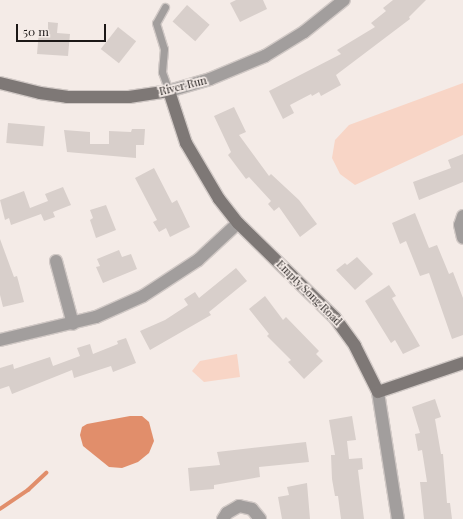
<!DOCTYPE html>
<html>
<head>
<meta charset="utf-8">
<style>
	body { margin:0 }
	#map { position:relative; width:463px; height:519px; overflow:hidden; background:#f4ebe7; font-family:"Playfair Display",serif }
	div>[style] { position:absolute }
	.green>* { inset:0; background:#f8d5c6 }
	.water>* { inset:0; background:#e18e6b }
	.stream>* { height:3.5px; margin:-1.75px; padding:0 1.75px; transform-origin:1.75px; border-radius:1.75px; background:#e18e6b }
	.building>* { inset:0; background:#d8cfcb; transform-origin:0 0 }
	.roads { filter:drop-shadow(1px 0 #d1c9c6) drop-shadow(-1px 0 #d1c9c6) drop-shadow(0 1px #d1c9c6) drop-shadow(0 -1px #d1c9c6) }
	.lane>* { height:7px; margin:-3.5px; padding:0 3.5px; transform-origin:3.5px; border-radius:3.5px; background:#a29e9d }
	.street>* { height:12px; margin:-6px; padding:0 6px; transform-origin:6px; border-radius:6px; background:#a29e9d }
	.secondary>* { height:12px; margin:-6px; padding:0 6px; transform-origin:6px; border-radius:6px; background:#7e7876 }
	span { translate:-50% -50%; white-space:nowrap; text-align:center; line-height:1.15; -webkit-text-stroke:3.5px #f4ebe7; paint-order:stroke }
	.street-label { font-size:11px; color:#1c1817 }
	.scale { position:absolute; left:16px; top:24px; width:90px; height:18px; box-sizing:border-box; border:2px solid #1c1817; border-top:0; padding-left:5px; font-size:12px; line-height:14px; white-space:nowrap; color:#1c1817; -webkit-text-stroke:3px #f4ebe7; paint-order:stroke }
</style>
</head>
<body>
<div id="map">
	<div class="green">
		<div style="clip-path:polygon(463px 83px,463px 135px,355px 185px,340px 174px,332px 158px,335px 140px,349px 125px)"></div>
		<div style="clip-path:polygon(237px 354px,240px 377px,204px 382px,192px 371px,200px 361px)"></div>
	</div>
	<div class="water">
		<div style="clip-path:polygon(130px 416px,142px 416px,149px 422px,154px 441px,149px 453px,138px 462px,122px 468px,109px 467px,83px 446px,80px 435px,82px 427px,87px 424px)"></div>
	</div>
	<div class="stream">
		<div style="left:0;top:509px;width:34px;rotate:-34deg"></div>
		<div style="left:28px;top:490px;width:25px;rotate:-43deg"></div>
	</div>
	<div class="building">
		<div style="clip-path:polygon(236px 0,263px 0,267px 9px,240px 22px,230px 3px)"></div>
		<div style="clip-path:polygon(393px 0,426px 0,409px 17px,410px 19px,336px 75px,341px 85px,321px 96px,319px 92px,312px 96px,311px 94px,290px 105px,294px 113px,283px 119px,269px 91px,341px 54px,337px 50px,375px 27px,371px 23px,386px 11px,383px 8px)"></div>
		<div style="left:187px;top:5px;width:30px;height:22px;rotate:41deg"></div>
		<div style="clip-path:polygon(48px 22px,58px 23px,57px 33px,70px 34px,68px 56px,37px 54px,39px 30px,48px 31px)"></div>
		<div style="left:118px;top:27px;width:23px;height:28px;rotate:38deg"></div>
		<div style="clip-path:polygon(234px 107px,246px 132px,239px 135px,269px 176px,271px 174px,299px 200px,317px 224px,300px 237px,279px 207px,274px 211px,268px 204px,271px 201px,249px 177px,246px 179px,228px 155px,231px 152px,214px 116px)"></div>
		<div style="left:8px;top:123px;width:37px;height:20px;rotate:5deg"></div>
		<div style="clip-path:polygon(132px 129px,145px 129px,144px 145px,136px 145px,136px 158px,67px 152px,64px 130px,90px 132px,90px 144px,109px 144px,109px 131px,131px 132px)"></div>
		<div style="clip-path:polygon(463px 154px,463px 182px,419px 200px,413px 182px,451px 168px,448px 160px)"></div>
		<div style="clip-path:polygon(154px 168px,172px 203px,177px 200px,190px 227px,170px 237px,166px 228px,159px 232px,153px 222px,157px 220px,135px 178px)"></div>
		<div style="clip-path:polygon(63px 187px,71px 205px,53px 212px,55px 217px,44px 221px,41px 214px,11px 225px,9px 218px,5px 220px,0 200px,24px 191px,30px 208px,48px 201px,45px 194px)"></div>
		<div style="clip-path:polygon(106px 205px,116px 230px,96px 238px,90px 220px,93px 218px,90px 210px)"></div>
		<div style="clip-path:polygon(415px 213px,429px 248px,437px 245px,449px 274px,453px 272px,463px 298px,463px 335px,452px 339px,429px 273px,420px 276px,406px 241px,400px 244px,392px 223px)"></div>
		<div style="clip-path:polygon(0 239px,14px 277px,17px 276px,24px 302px,3px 307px,0 295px)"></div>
		<div style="clip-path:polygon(119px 250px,122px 257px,131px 254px,137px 269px,103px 283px,96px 267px,100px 266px,97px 259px)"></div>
		<div style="clip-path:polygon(357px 257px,373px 274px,355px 290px,336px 270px,345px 263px,347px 265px)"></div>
		<div style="clip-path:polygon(236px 268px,247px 281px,209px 312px,211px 315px,150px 350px,140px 331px,165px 320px,188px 305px,184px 299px,195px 292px,199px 298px)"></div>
		<div style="clip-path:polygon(389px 285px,396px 296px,392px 298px,420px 346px,403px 354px,395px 340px,391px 343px,365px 301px)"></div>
		<div style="clip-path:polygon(265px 296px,283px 320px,286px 317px,319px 351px,316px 354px,323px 361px,304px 379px,288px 362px,291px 360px,267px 336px,269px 334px,249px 309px)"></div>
		<div style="clip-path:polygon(126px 338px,136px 363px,113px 372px,111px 366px,74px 378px,72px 370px,12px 394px,9px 386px,0 389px,0 368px,13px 364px,14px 369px,50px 357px,53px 366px,80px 356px,77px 348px,90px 344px,93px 354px,118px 344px,117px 341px)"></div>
		<div style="clip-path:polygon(435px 399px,441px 417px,435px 419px,441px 454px,443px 454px,447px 503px,450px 503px,452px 519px,424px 519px,422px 500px,420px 482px,427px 482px,422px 450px,418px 451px,415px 434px,420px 433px,412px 407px)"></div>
		<div style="clip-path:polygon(352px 416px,356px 440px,347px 441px,349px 459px,362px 458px,363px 469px,358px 470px,364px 519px,341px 519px,338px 496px,335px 496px,332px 479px,331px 455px,335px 455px,329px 420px)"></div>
		<div style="clip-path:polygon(306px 442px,309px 462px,259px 467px,260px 477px,214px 485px,214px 489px,190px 491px,188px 468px,220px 465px,217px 452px)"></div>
		<div style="clip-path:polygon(307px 483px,310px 519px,282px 519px,278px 497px,289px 495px,287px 487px)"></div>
	</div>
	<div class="roads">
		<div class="lane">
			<div style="left:165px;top:7px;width:18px;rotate:119deg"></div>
			<div style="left:156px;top:23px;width:27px;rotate:73deg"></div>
			<div style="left:164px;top:49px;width:23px;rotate:95deg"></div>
			<div style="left:162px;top:72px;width:20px;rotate:70deg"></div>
		</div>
		<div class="street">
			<div style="left:169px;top:91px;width:43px;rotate:-16.3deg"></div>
			<div style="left:210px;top:79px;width:60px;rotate:-22.7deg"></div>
			<div style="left:265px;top:56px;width:46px;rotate:-31.6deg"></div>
			<div style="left:304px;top:32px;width:51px;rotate:-38.7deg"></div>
			<div style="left:463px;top:216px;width:9px;rotate:108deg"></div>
			<div style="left:460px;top:225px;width:13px;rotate:77deg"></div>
			<div style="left:56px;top:261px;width:65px;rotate:74.9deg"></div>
			<div style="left:0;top:340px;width:99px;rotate:-13.5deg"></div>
			<div style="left:96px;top:317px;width:51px;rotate:-24.1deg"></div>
			<div style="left:143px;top:296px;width:66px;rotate:-33.2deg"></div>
			<div style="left:198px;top:260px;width:54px;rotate:-42.8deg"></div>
			<div style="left:378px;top:392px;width:129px;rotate:81.1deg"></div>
			<div style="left:223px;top:519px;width:7px;rotate:-56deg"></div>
			<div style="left:227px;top:513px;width:14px;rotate:-30deg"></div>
			<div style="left:239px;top:506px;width:13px;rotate:13deg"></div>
			<div style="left:252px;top:509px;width:13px;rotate:51deg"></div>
		</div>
		<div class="secondary">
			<div style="left:0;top:83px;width:41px;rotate:14deg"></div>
			<div style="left:40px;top:93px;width:27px;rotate:8deg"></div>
			<div style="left:67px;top:97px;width:62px"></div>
			<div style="left:129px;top:97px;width:40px;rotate:-8.5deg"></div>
			<div style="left:169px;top:91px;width:55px;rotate:71.9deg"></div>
			<div style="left:186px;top:143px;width:65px;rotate:59.5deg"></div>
			<div style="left:219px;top:199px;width:31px;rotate:52deg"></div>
			<div style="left:238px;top:223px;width:136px;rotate:44.4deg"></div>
			<div style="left:335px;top:318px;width:34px;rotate:54deg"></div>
			<div style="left:355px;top:346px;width:51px;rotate:63.4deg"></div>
			<div style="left:378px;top:392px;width:90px;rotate:-18.8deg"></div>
		</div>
	</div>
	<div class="street-label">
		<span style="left:183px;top:86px;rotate:-14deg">River Run</span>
		<span style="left:309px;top:293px;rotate:45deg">Empty Song Road</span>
	</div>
	<div class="scale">50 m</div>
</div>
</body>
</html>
